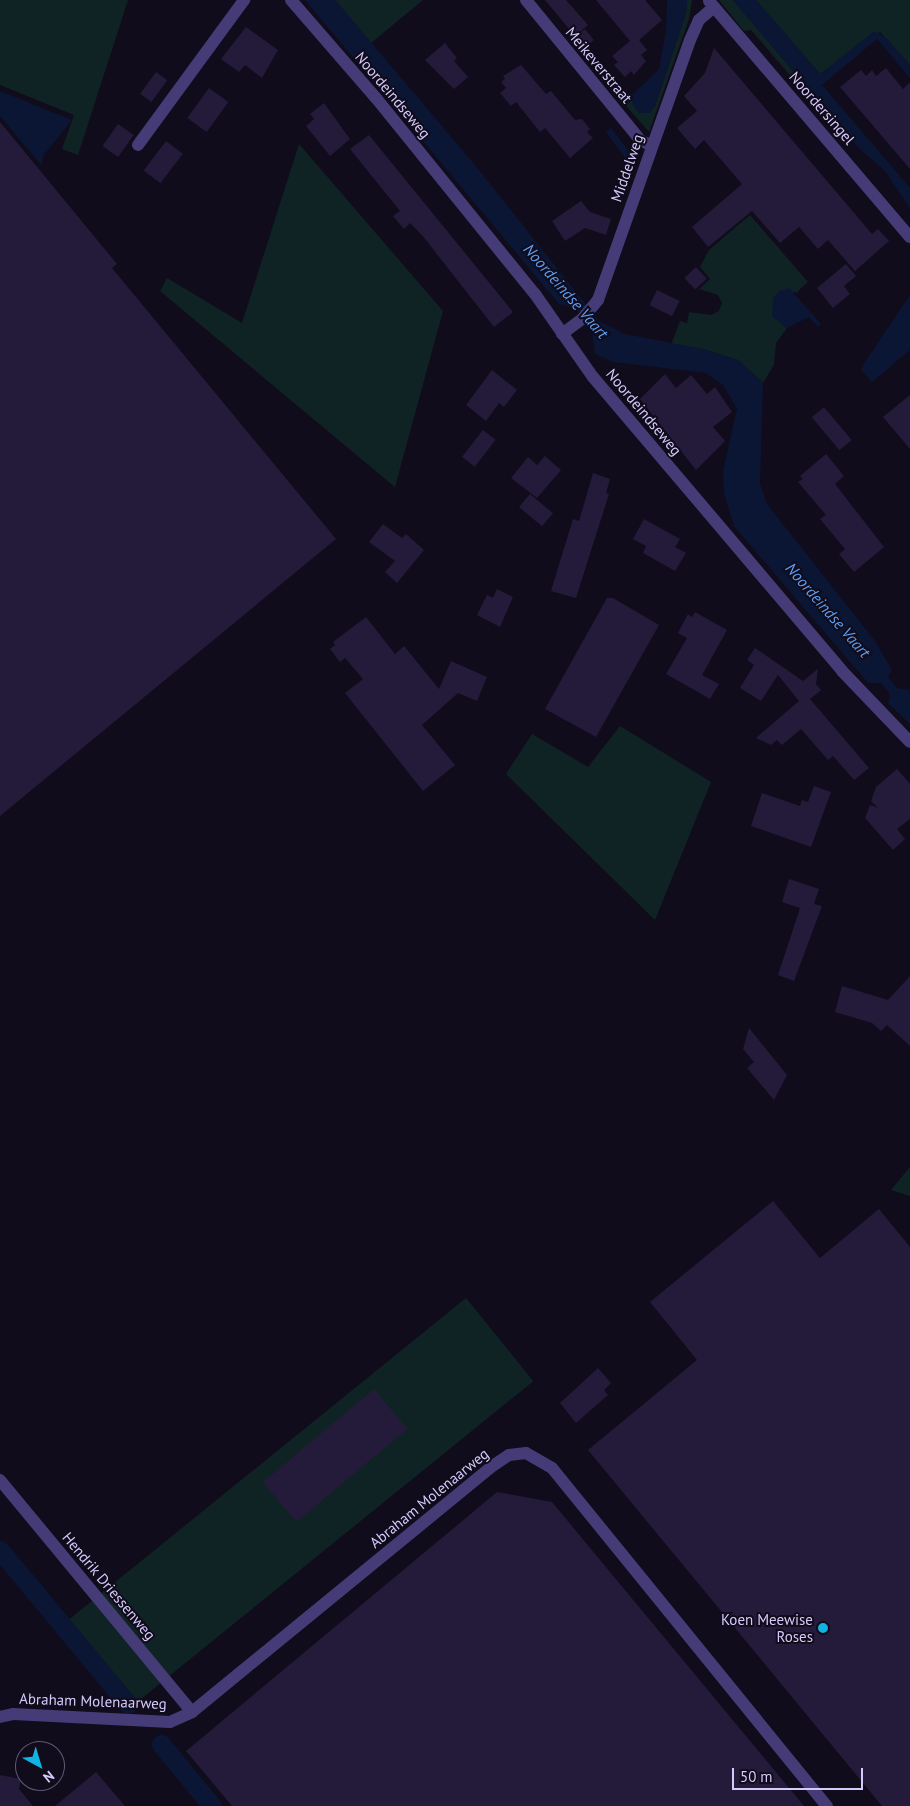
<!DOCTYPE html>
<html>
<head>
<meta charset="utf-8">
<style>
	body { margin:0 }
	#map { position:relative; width:910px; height:1806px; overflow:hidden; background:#100c1b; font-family:"PT Sans",sans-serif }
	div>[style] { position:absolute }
	.green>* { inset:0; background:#102324; transform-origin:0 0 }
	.water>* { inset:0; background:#0b1635 }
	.canal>* { height:19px; margin:-9.5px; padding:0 9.5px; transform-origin:9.5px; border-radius:9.5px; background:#0b1635 }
	.building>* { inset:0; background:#241a3a; transform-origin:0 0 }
	.minor>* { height:12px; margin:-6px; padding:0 6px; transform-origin:6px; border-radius:6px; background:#443b77 }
	.tertiary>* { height:12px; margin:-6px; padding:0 6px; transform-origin:6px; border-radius:6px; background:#443b77 }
	.dots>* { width:14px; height:14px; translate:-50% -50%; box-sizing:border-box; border:2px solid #100c1b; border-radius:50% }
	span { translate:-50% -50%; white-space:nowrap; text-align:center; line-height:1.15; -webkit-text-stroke:4px #100c1b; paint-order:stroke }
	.street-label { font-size:15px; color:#d5cafb }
	.poi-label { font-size:15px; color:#d5cafb }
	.right { translate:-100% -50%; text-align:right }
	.water-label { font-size:16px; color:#609ef3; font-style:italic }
	.north { position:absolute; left:15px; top:1741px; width:50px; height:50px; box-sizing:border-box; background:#100c1b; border:1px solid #5f5875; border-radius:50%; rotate:141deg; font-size:14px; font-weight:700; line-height:20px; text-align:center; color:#d5cafb }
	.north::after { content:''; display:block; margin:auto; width:18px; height:22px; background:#10b3e1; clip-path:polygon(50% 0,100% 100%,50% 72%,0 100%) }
	.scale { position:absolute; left:732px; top:1768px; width:131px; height:22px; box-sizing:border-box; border:2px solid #d5cafb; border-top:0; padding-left:6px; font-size:15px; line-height:18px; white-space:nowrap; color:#d5cafb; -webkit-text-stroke:4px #100c1b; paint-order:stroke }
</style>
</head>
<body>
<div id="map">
	<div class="green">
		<div style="clip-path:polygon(0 0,128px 0,78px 155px,62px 149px,74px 115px,0 85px)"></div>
		<div style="clip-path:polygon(335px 0,423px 0,371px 43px)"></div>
		<div style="clip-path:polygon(687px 0,692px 0,689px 19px,649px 132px,622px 101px,631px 96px,631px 99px,649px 113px,655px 106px,686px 13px)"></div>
		<div style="clip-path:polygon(719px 0,733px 0,816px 98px,813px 102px,751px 30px,744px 31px)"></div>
		<div style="clip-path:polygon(756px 0,910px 0,910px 65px,880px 32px,820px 74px)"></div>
		<div style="clip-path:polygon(299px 144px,443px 311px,395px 487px,160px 291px,167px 278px,242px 323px)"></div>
		<div style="clip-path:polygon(750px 215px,808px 282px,796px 293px,794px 291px,783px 326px,787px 328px,776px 343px,774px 365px,763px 383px,738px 360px,703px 349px,671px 345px,680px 321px,687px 323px,689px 312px,711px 315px,719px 311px,722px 303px,718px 295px,699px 289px,710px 279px,700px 267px,709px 250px)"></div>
		<div style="clip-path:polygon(620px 726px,711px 782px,655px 920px,506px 774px,532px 734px,588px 767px)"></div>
		<div style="clip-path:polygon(910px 1167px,910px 1196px,891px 1190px)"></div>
		<div style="left:466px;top:1298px;width:107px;height:522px;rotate:51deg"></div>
	</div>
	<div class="water">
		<div style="clip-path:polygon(305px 0,335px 0,475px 165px,599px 321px,625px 334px,703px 349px,738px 360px,763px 383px,760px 484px,767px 504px,875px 641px,892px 670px,888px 677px,897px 688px,910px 690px,910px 724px,888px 703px,890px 694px,881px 683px,868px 683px,734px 526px,724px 493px,723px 471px,737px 409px,723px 385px,706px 373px,613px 362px,595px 354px,592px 332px,576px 308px,559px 304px)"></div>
		<div style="clip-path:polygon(667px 0,687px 0,686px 13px,655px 105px,649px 113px,639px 113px,633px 105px,631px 96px,659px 69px,666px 31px)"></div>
		<div style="clip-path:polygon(733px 0,756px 0,820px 74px,874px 31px,887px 38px,910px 65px,910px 78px,877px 39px,822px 85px,910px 188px,910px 208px,885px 171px,858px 147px)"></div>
		<div style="clip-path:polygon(0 91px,72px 120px,43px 156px,42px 166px,0 116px)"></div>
		<div style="clip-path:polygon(611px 128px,635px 159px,617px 201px,614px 198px,628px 162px,606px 132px)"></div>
		<div style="clip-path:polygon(789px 288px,821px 324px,818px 327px,809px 317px,787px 328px,772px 317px,773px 298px,779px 291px)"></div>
		<div style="clip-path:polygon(910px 295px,910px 350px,872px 382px,861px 370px,863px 365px)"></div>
	</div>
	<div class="canal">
		<div style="left:0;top:1550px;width:200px;rotate:50.3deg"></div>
		<div style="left:161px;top:1744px;width:80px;rotate:50.6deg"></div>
	</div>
	<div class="building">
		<div style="clip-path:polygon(545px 0,566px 0,588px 25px,575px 36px)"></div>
		<div style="clip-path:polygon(596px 0,645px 0,662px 20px,639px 40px,647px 50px,641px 55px,646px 61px,634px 75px,631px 71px,625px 77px,614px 65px,618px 62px,612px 56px,630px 41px)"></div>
		<div style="clip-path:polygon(246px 27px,278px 50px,262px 78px,245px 65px,239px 72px,221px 59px)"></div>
		<div style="left:585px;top:29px;width:14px;height:16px;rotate:51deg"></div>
		<div style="clip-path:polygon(445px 43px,457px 58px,454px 61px,468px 77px,454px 89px,425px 60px)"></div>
		<div style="clip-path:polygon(714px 48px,872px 234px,878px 229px,889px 241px,855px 271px,828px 240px,818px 249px,799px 227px,780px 243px,752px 211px,708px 247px,692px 227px,742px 184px,704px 140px,695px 149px,677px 128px,697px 111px,684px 96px,705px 73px)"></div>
		<div style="clip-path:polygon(521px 65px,546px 94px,551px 91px,575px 120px,582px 119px,590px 129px,587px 132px,593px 138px,570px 158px,545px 128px,540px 132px,516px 102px,511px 106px,500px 93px,506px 88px,501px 82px,505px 79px,503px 76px)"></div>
		<div style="clip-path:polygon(886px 68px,903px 89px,910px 82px,910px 169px,840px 87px,861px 70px,866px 76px,872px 70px,876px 76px)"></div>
		<div style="left:156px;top:72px;width:14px;height:27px;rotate:36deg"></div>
		<div style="left:209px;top:88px;width:24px;height:37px;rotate:36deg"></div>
		<div style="clip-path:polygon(324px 103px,350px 139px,330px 156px,306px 126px,314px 119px,310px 114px)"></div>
		<div style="clip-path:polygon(0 122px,117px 264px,112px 268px,336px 539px,0 816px)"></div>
		<div style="left:118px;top:124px;width:19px;height:27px;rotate:35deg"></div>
		<div style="clip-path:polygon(369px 135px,513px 312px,494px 327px,422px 235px,410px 223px,404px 229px,393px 216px,400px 211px,350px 149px)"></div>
		<div style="left:166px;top:141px;width:21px;height:37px;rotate:37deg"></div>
		<div style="clip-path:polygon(581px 201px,590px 212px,611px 219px,606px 235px,585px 228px,565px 241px,552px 221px)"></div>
		<div style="clip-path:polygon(846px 264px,856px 276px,844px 286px,850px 294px,833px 308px,817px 288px)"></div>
		<div style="left:696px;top:267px;width:16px;height:16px;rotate:47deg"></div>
		<div style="left:657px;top:290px;width:25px;height:17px;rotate:26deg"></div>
		<div style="clip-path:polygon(492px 370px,517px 390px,504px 407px,499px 403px,486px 421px,466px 405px)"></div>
		<div style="clip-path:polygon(665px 374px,676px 388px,691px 375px,707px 394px,715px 387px,732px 412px,713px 427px,725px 441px,696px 470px,640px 399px)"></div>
		<div style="clip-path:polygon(910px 395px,910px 449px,883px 417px)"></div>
		<div style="left:824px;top:407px;width:43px;height:16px;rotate:50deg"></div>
		<div style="left:483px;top:430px;width:16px;height:34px;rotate:38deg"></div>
		<div style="clip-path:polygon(826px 454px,844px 476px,835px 484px,884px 547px,854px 572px,839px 554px,845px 549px,820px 519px,826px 515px,798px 482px,803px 479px,800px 476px)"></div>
		<div style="clip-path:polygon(545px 456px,561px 470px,537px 498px,511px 478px,528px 457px,537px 465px)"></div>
		<div style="clip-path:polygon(593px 473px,610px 479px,606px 493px,609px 494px,576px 598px,551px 591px,573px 519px,579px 521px)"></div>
		<div style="left:530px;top:494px;width:30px;height:17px;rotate:40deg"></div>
		<div style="clip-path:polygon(644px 519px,680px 539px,675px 547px,686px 553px,675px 571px,643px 553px,646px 546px,633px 539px)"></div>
		<div style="clip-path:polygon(383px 524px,402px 538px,406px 534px,424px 550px,397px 583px,385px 572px,395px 561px,369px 542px)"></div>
		<div style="clip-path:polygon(497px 589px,513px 597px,500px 627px,477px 615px,487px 595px,493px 598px)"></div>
		<div style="clip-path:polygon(607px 598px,613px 598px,659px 625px,596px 737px,545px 709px)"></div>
		<div style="clip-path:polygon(695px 612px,727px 630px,702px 675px,719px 684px,710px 699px,666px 674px,687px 638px,678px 633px,688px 614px,692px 617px)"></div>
		<div style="clip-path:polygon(366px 617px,395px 654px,404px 646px,439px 689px,451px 661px,487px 677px,477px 701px,458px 693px,422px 725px,455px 765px,423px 791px,345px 693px,363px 679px,345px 658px,340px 662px,330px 649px,335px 645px,333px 642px)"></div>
		<div style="clip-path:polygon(755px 648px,803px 681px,818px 669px,816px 684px,821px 690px,810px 699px,869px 768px,854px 780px,833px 756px,828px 760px,801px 729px,782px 745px,777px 740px,771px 745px,756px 738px,799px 701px,778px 675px,761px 701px,740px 688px,754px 665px,747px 660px)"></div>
		<div style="clip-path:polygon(897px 769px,910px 784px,910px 819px,897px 829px,905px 839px,893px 850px,865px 818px,870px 805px,878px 808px,871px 801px,876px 787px)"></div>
		<div style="clip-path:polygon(814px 786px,831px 792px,811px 847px,751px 826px,762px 793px,800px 806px,802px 800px,808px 802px)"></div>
		<div style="clip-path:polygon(789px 879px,819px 889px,814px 904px,822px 906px,794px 981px,778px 975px,800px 908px,782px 902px)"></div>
		<div style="clip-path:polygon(910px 976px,910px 1046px,887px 1025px,881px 1031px,872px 1023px,835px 1012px,842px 986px,888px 1000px)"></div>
		<div style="clip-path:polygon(749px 1028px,787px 1075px,774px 1100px,747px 1068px,754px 1062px,743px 1049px)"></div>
		<div style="clip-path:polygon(773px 1201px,820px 1258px,879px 1209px,910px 1247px,910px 1806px,882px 1806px,588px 1450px,697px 1360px,650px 1302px)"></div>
		<div style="clip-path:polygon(598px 1368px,611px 1383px,604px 1390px,608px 1395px,576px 1423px,560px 1403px)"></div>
		<div style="left:374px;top:1389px;width:52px;height:145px;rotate:50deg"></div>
		<div style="clip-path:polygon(497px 1492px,552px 1502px,804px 1806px,232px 1806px,186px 1751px)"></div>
		<div style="clip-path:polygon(96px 1772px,125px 1806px,55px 1806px)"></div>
		<div style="clip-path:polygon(0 1775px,21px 1779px,19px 1789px,33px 1806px,0 1806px)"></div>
	</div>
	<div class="minor">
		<div style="left:526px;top:0;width:182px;rotate:50.8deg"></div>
		<div style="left:641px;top:141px;width:11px;rotate:22deg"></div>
		<div style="left:709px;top:1px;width:310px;rotate:49.6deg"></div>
		<div style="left:138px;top:145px;width:180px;rotate:-53.8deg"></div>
		<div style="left:562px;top:334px;width:25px;rotate:-37deg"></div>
		<div style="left:582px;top:319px;width:25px;rotate:-50deg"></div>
		<div style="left:598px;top:300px;width:276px;rotate:-70.5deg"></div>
		<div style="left:690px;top:40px;width:22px;rotate:-66deg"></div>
		<div style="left:699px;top:20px;width:20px;rotate:-41deg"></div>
		<div style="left:0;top:1480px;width:301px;rotate:50.4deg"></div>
		<div style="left:0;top:1717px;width:13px;rotate:-13deg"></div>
		<div style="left:13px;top:1714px;width:157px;rotate:2.9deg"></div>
		<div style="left:170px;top:1722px;width:24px;rotate:-24deg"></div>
		<div style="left:192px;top:1712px;width:390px;rotate:-39.3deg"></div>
		<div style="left:494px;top:1465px;width:18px;rotate:-34deg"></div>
		<div style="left:509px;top:1455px;width:17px;rotate:-7deg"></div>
		<div style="left:526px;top:1453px;width:30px;rotate:30deg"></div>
		<div style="left:552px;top:1468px;width:436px;rotate:50.9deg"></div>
	</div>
	<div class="tertiary">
		<div style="left:291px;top:0;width:130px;rotate:49.1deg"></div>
		<div style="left:376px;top:98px;width:252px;rotate:51deg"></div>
		<div style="left:535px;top:294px;width:101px;rotate:55.1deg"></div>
		<div style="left:593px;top:377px;width:385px;rotate:49.7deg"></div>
		<div style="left:842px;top:671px;width:98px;rotate:46.2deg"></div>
	</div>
	<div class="dots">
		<div style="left:823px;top:1628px;background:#10b3e1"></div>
	</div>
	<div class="street-label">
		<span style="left:599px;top:65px;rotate:50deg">Meikeverstraat</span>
		<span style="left:393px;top:95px;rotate:50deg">Noordeindseweg</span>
		<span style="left:822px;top:108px;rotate:49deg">Noordersingel</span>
		<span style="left:627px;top:168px;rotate:-71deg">Middelweg</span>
		<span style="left:644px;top:412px;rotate:50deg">Noordeindseweg</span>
		<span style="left:429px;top:1498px;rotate:-39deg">Abraham Molenaarweg</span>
		<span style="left:109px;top:1586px;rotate:50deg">Hendrik Driessenweg</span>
		<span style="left:93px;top:1701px;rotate:2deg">Abraham Molenaarweg</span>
	</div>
	<div class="poi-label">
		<span class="right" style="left:813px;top:1628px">Koen Meewise<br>Roses</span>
	</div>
	<div class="water-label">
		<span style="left:566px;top:291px;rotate:49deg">Noordeindse Vaart</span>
		<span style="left:828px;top:610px;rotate:49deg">Noordeindse Vaart</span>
	</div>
	<div class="north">N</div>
	<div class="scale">50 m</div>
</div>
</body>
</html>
